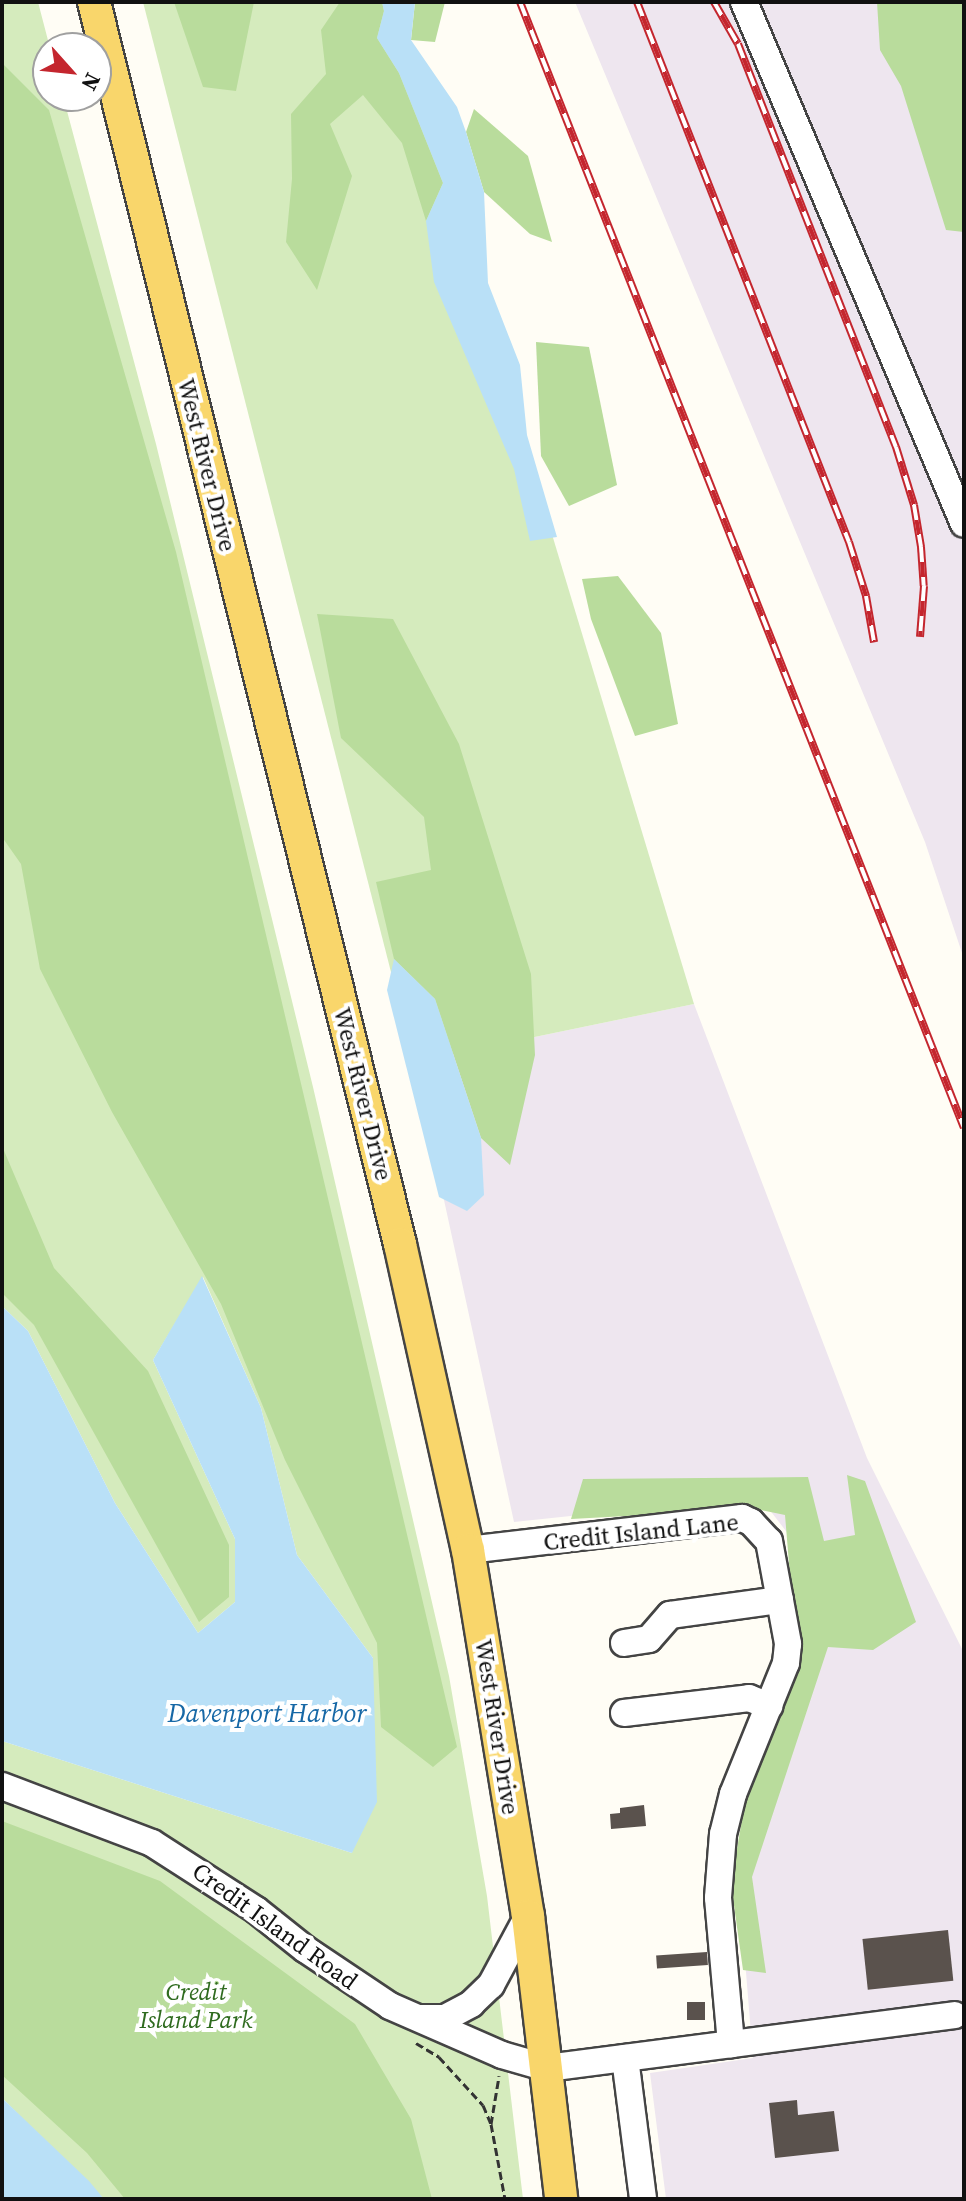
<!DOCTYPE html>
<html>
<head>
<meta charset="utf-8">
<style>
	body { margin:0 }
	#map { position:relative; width:966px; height:2201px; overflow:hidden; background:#fffdf5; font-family:"Source Serif 4",serif }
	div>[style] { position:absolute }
	.industrial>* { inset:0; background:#eee6ef }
	.green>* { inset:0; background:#d5ebbd }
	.forest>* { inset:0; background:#b9dc9c }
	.water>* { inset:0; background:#b9e0f7 }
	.building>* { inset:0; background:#5a524d; transform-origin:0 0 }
	.path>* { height:3px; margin-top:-1.5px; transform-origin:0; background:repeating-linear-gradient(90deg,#333 0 8px,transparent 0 12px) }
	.roads { filter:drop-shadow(2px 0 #444) drop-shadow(-2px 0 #444) drop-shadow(0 2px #444) drop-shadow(0 -2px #444) }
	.minor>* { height:26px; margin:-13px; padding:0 13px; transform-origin:13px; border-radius:13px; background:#fff }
	.major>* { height:32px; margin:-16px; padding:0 16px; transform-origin:16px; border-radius:16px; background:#f9d66b }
	.rail>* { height:8px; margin-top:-4px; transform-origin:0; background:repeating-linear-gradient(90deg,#fff 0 15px,#c4262e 0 30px); box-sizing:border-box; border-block:2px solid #c4262e }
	span { translate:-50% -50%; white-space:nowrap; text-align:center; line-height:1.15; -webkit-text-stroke:8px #fff; paint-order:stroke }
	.street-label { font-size:24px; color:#111 }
	.park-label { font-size:24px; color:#2f6b1f; font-style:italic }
	.water-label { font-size:26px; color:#1768a6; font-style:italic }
	.frame { position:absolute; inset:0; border:4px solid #111; pointer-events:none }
	.north { position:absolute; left:32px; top:32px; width:80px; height:80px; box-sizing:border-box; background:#fff; border:2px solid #a0a0a0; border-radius:50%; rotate:117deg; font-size:22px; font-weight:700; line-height:32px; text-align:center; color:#111 }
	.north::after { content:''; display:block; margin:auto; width:28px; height:36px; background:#c4262e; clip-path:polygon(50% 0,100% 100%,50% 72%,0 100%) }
</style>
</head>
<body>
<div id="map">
	<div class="industrial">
		<div style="clip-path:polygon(575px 2px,964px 2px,964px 959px,925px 842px)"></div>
		<div style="clip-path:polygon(694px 1004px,867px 1458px,964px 1653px,964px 2199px,666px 2199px,650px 2073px,753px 2058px,739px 1887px,803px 1670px,799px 1548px,759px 1496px,514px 1522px,414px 1062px)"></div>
	</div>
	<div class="green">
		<div style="clip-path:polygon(2px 2px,38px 2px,50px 48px,48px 96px,63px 96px,156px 444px,313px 1087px,449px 1676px,487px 1896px,523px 2199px,104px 2199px,2px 2098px,2px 1741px,352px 1853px,373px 1658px,297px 1555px,261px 1408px,203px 1277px,153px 1360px,235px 1539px,235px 1602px,198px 1633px,115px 1503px,28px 1331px,2px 1306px)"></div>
		<div style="clip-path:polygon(143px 2px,391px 2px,694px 1004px,414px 1062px)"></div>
	</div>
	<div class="forest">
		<div style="clip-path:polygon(174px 2px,254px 2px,236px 91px,203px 87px)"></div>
		<div style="clip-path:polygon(340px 2px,382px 2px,384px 11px,377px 38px,399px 73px,443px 183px,426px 221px,402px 143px,363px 95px,330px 124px,352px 176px,317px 290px,286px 242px,292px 179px,291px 114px,326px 74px,321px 30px)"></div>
		<div style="clip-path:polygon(415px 2px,445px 2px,435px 42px,411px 40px)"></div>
		<div style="clip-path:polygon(877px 2px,964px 2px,964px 232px,946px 230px,901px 86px,880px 50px)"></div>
		<div style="clip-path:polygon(2px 63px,49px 110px,176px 552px,457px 1747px,433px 1767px,381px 1727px,377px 1643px,285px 1460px,221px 1304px,112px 1112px,40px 969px,21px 864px,2px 837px)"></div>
		<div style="clip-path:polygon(474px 109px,528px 156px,552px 242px,530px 234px,484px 192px,466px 132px)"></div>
		<div style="clip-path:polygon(536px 342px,589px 347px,617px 485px,569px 506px,541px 456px)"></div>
		<div style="clip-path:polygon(618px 576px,661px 633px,678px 724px,635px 736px,591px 619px,582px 579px)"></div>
		<div style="clip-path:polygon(317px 614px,393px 619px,459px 744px,531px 974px,535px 1055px,510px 1165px,481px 1138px,435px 999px,394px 959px,376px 882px,431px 870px,424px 817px,341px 738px)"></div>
		<div style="clip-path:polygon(2px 1146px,54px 1268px,148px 1371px,229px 1545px,229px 1597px,199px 1622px,34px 1325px,2px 1293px)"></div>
		<div style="clip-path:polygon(847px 1475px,865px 1481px,916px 1622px,873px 1650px,828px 1647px,752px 1877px,766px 1973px,743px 1970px,731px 1884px,746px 1796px,797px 1660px,785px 1515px,756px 1509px,571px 1519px,583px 1479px,808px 1477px,824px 1541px,855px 1535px)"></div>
		<div style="clip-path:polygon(2px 1821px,160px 1881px,355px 2024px,411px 2119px,432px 2199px,125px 2199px,87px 2153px,2px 2075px)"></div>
	</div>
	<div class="water">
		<div style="clip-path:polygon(382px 2px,415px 2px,411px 40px,457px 107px,466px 132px,484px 192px,488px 283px,520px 365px,527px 435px,557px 537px,530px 541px,514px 469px,434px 282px,426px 221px,443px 183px,399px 73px,377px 38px,384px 11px)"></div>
		<div style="clip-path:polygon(394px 959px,435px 999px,481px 1138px,484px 1195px,467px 1211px,439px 1197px,387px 990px)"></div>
		<div style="clip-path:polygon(202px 1276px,261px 1408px,297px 1555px,373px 1658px,377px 1802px,352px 1853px,2px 1741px,2px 1306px,28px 1331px,115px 1503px,198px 1633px,235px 1602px,235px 1539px,153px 1360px)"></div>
		<div style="clip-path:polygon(2px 2098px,89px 2181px,104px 2199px,2px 2199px)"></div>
	</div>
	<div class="building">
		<div style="clip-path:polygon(644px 1805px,646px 1826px,611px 1829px,610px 1814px,620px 1813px,620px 1808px)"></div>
		<div style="left:948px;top:1930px;width:51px;height:86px;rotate:84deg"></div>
		<div style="left:707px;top:1952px;width:13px;height:51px;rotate:86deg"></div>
		<div style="left:687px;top:2002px;width:18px;height:18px"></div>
		<div style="clip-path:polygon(797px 2100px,798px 2115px,834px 2111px,839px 2151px,775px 2158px,769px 2103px)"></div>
	</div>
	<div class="path">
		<div style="left:416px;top:2043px;width:27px;rotate:31deg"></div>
		<div style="left:439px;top:2057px;width:65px;rotate:47.5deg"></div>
		<div style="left:483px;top:2105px;width:21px;rotate:67deg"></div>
		<div style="left:491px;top:2124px;width:76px;rotate:79.4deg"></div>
		<div style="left:491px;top:2124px;width:49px;rotate:-80.5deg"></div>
	</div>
	<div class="roads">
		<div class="minor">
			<div style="left:744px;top:2px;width:566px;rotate:67.15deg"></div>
			<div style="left:468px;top:1550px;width:276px;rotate:-6.7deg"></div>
			<div style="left:742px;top:1518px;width:10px;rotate:24deg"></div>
			<div style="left:751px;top:1522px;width:26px;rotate:47deg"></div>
			<div style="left:769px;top:1541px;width:105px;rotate:79.5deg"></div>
			<div style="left:788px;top:1644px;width:19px;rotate:96deg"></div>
			<div style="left:786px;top:1663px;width:141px;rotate:112deg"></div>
			<div style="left:733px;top:1794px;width:41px;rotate:104deg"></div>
			<div style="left:723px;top:1834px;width:64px;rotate:94.5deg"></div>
			<div style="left:718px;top:1898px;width:147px;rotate:84.9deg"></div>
			<div style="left:624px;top:1643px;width:25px;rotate:-9deg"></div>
			<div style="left:649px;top:1639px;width:32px;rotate:-49deg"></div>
			<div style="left:670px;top:1615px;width:111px;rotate:-7.8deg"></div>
			<div style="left:624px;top:1713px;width:126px;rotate:-6.8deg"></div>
			<div style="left:749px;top:1698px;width:22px;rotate:22deg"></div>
			<div style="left:2px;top:1786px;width:160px;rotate:20.8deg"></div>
			<div style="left:152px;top:1843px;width:124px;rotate:32.8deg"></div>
			<div style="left:256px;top:1910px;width:63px;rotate:38.5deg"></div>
			<div style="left:305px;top:1949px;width:102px;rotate:33.8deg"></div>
			<div style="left:390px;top:2006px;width:122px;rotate:23.6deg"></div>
			<div style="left:502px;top:2055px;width:47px;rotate:16.1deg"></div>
			<div style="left:547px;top:2068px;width:411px;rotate:-7.4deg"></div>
			<div style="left:419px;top:2018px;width:26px"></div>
			<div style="left:445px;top:2018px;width:30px;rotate:-28deg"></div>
			<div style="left:471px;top:2004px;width:28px;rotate:-44deg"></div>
			<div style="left:491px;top:1985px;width:78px;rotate:-61.8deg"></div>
			<div style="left:625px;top:2058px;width:142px;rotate:82.7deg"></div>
		</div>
		<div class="major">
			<div style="left:94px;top:2px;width:1279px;rotate:76.16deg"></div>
			<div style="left:400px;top:1244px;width:313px;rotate:77.5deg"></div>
			<div style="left:468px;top:1550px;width:371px;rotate:80.7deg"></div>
			<div style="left:528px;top:1916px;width:285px;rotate:83.3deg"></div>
		</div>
	</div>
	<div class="rail">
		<div style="left:520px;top:2px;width:1210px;rotate:68.48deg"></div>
		<div style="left:637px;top:2px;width:580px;rotate:68.57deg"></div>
		<div style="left:849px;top:542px;width:57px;rotate:72.5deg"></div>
		<div style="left:866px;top:596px;width:47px;rotate:80.1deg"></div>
		<div style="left:714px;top:2px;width:48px;rotate:60.3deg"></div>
		<div style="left:738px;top:44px;width:433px;rotate:68.6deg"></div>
		<div style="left:896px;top:447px;width:61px;rotate:72.8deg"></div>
		<div style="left:914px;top:505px;width:43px;rotate:80.5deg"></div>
		<div style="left:921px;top:547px;width:39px;rotate:86deg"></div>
		<div style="left:924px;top:586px;width:51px;rotate:94.5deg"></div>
	</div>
	<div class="street-label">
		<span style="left:207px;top:465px;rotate:76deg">West River Drive</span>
		<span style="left:363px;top:1094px;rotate:76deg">West River Drive</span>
		<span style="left:641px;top:1532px;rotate:-6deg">Credit Island Lane</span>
		<span style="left:497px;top:1727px;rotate:81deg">West River Drive</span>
		<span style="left:275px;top:1926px;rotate:36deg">Credit Island Road</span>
	</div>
	<div class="park-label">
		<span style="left:196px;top:2006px">Credit<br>Island Park</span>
	</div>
	<div class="water-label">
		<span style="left:267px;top:1714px">Davenport Harbor</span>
	</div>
	<div class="frame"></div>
	<div class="north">N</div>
</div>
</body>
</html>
